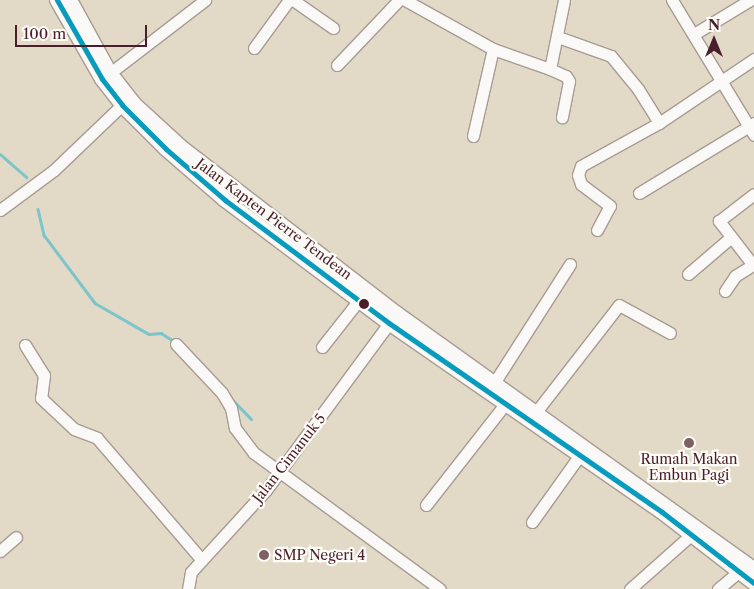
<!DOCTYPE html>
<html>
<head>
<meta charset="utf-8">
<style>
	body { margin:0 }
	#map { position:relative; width:754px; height:589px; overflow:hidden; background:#e2d9c7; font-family:"Libre Caslon Text",serif }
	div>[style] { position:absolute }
	.stream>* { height:2.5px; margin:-1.25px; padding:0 1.25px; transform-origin:1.25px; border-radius:1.25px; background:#7cc5ca }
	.roads { filter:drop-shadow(1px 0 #a79c93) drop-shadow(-1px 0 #a79c93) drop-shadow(0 1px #a79c93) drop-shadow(0 -1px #a79c93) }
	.minor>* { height:11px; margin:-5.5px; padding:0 5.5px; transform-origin:5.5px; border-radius:5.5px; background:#fbf9f7 }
	.major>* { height:14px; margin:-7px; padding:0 7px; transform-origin:7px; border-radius:7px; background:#fbf9f7 }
	.bus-1>* { height:5px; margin:-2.5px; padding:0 2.5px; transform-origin:2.5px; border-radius:2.5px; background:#079bbe }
	.dots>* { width:14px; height:14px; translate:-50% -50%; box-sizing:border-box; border:2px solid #fdfcf7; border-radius:50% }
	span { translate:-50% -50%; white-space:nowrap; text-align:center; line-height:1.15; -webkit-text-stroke:4.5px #fdfcf7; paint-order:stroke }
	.street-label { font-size:14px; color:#4a1f2b }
	.poi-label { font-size:14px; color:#4a1f2b }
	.left { translate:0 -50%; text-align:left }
	.north { position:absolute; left:689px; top:15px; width:50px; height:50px; -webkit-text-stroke:4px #fdfcf7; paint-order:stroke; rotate:0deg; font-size:14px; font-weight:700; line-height:20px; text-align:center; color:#4a1f2b }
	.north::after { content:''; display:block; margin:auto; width:18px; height:22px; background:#4a1f2b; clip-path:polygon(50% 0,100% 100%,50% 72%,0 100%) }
	.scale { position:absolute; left:15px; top:25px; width:132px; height:22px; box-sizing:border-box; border:2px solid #4a1f2b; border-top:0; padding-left:6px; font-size:15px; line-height:18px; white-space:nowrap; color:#4a1f2b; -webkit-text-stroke:4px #fdfcf7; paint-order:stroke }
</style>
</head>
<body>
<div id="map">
	<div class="stream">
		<div style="left:0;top:154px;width:35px;rotate:41deg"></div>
		<div style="left:38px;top:209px;width:27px;rotate:77deg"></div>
		<div style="left:44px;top:235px;width:85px;rotate:53.1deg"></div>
		<div style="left:95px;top:303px;width:62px;rotate:29.9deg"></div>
		<div style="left:149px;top:334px;width:12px;rotate:-5deg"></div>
		<div style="left:161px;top:333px;width:15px;rotate:32deg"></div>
		<div style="left:231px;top:398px;width:29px;rotate:46deg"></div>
	</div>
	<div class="roads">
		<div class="minor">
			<div style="left:293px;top:0;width:49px;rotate:35deg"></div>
			<div style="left:405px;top:0;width:101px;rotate:29.1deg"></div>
			<div style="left:493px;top:49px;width:60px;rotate:19.3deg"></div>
			<div style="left:550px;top:69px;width:70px;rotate:-78.5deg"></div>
			<div style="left:672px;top:0;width:158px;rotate:58.7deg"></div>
			<div style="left:694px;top:34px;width:66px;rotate:-31.3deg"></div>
			<div style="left:558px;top:37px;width:56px;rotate:19.7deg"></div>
			<div style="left:611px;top:56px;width:43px;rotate:50.7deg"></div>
			<div style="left:638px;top:89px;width:40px;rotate:58deg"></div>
			<div style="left:254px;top:48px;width:59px;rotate:-53.9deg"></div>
			<div style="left:337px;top:65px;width:90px;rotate:-46.4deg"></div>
			<div style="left:550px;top:69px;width:17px;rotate:24deg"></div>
			<div style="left:566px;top:76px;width:6px;rotate:59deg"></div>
			<div style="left:569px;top:81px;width:37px;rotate:101deg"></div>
			<div style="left:110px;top:73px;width:120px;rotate:-37.5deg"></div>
			<div style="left:473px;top:136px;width:89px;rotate:-77.1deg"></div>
			<div style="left:639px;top:193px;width:135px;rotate:-31.3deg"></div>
			<div style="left:0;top:210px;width:67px;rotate:-36.5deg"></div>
			<div style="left:54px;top:170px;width:94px;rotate:-43.7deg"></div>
			<div style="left:597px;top:230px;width:27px;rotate:-62deg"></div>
			<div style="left:610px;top:206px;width:36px;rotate:-143deg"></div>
			<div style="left:581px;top:184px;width:9px;rotate:-108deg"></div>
			<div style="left:578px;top:175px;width:9px;rotate:-72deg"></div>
			<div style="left:581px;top:166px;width:89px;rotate:-28.9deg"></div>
			<div style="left:659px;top:123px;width:115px;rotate:-34deg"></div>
			<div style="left:753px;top:265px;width:56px;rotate:-127.7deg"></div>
			<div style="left:719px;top:221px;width:44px;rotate:-37.6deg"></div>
			<div style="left:688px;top:274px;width:55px;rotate:-40.6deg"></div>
			<div style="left:725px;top:291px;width:18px;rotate:-56deg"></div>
			<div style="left:735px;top:276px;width:22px;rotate:-32deg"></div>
			<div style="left:176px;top:344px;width:67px;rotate:46.8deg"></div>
			<div style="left:222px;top:393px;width:17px;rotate:59deg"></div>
			<div style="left:231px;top:408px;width:20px;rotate:79deg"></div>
			<div style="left:235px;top:428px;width:31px;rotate:53deg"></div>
			<div style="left:254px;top:453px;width:230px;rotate:36.2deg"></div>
			<div style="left:25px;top:345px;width:36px;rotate:58deg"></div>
			<div style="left:44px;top:375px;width:23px;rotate:97deg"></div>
			<div style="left:41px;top:398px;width:45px;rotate:43.2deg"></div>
			<div style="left:74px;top:429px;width:25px;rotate:21deg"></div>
			<div style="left:97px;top:438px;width:161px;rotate:49.3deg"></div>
			<div style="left:322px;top:347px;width:60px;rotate:-51.8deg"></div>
			<div style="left:494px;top:383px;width:141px;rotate:-57.4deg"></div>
			<div style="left:536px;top:412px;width:135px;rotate:-52.2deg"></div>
			<div style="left:619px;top:305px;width:58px;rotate:28.8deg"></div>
			<div style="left:426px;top:505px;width:136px;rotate:-51.9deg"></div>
			<div style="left:532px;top:522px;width:82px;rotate:-54.4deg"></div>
			<div style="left:0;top:551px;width:21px;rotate:-41deg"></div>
			<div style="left:188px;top:589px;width:17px;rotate:-80deg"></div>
			<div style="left:191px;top:572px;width:111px;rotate:-47.6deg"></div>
			<div style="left:266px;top:490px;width:207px;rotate:-53.6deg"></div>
			<div style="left:630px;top:589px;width:83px;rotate:-41.6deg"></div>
			<div style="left:718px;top:589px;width:26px;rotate:-40deg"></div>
		</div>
		<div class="major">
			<div style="left:57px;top:0;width:91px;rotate:60.3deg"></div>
			<div style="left:102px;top:79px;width:33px;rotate:52deg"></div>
			<div style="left:122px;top:105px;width:62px;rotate:45deg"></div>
			<div style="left:166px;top:149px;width:78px;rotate:40.8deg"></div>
			<div style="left:225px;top:200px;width:205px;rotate:36.9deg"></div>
			<div style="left:389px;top:323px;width:332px;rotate:34.7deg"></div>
			<div style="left:662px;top:512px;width:116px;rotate:37.7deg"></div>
			<div style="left:70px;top:0;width:83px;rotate:61.3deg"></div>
			<div style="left:110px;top:73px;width:39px;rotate:52deg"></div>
			<div style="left:134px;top:104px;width:64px;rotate:42.5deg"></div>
			<div style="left:181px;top:147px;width:272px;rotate:37.7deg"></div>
			<div style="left:396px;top:313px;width:440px;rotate:35.6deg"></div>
		</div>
	</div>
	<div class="bus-1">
		<div style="left:57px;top:0;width:91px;rotate:60.3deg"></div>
		<div style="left:102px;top:79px;width:33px;rotate:52deg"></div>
		<div style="left:122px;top:105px;width:62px;rotate:45deg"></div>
		<div style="left:166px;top:149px;width:78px;rotate:40.8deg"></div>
		<div style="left:225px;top:200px;width:205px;rotate:36.9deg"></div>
		<div style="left:389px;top:323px;width:332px;rotate:34.7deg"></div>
		<div style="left:662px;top:512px;width:116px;rotate:37.7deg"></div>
	</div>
	<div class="dots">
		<div style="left:364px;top:304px;background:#4a1f2b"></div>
		<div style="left:689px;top:443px;background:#7f6062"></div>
		<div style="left:264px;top:555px;background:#7f6062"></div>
	</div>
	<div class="street-label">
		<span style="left:274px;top:219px;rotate:37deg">Jalan Kapten Pierre Tendean</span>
		<span style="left:289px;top:458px;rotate:-52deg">Jalan Cimanuk 5</span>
	</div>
	<div class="poi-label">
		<span style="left:689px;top:467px">Rumah Makan<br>Embun Pagi</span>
		<span class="left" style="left:274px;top:555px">SMP Negeri 4</span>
	</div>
	<div class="north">N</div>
	<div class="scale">100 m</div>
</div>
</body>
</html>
